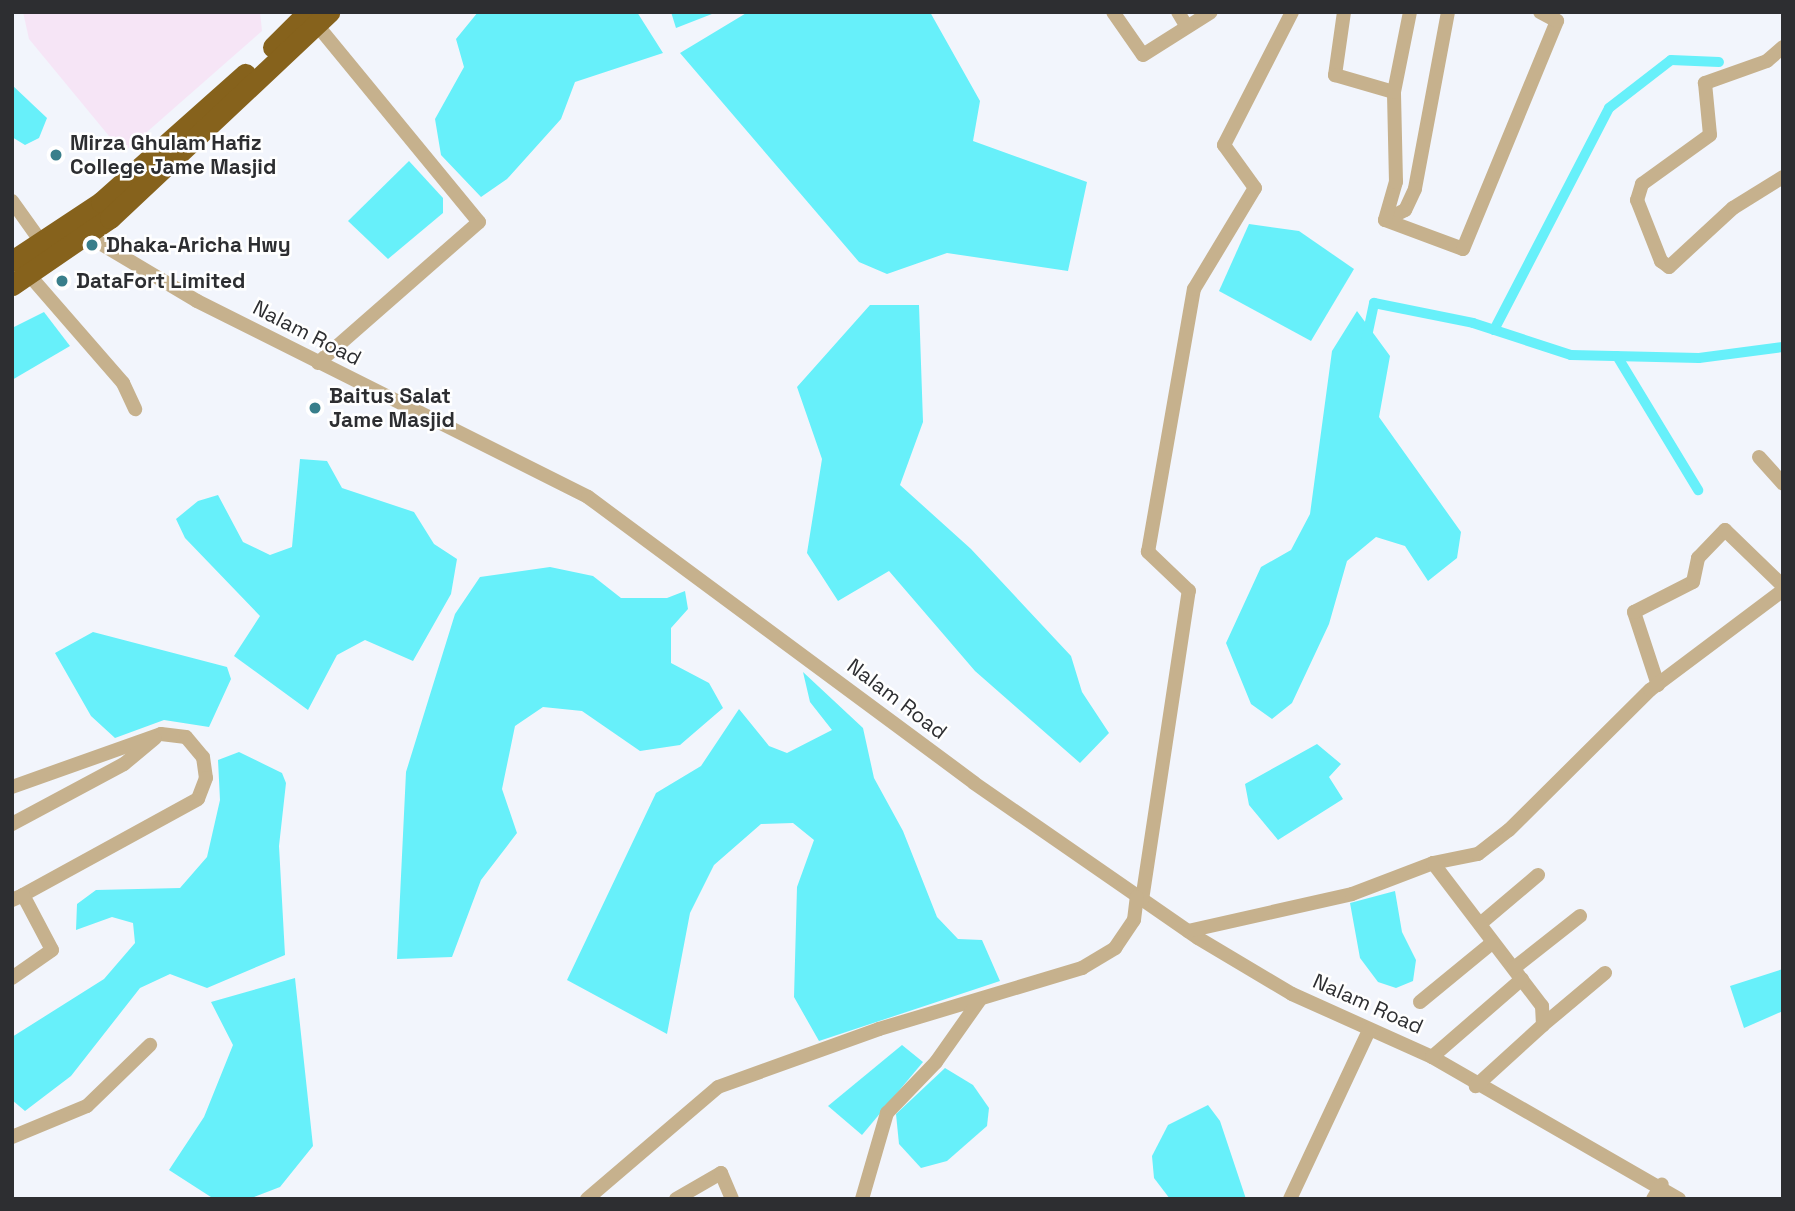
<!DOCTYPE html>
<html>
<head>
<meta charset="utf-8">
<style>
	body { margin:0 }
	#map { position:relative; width:1795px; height:1211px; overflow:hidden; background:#f2f5fc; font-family:"Space Grotesk",sans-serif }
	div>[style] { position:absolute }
	.industrial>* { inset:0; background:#f6e5f6 }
	.water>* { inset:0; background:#67f0fa }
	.canal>* { height:10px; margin:-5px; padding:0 5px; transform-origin:5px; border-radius:5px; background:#67f0fa }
	.minor>* { height:14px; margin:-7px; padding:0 7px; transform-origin:7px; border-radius:7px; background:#c6b18d }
	.highway>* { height:21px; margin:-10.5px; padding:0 10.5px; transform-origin:10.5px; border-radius:10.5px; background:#86621c }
	.dots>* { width:19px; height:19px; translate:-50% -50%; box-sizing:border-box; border:4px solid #fff; border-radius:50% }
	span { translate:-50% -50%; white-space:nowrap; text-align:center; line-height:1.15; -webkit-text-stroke:5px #fff; paint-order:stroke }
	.poi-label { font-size:21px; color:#2d2e31; font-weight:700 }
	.left { translate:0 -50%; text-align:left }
	.street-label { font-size:21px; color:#2d2e31 }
	.frame { position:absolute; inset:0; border:14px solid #2d2e31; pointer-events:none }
</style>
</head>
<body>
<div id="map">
	<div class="industrial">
		<div style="clip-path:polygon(23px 12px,260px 12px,262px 31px,123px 153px,29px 39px)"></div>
	</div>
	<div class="water">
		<div style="clip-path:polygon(478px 12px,637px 12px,663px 53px,575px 82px,561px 119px,507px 179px,481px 197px,441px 155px,435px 119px,464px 67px,456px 39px)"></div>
		<div style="clip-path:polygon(671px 12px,717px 12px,676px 28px)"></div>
		<div style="clip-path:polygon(748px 12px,930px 12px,980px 101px,973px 141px,1087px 182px,1068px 271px,947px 253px,887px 274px,859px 262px,680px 53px)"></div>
		<div style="clip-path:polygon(12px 85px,47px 118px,39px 138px,25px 145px,12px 137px)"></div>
		<div style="clip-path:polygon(409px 161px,443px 198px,443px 213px,388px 259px,348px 221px)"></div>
		<div style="clip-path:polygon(1249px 224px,1299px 231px,1354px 269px,1311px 341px,1219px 291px)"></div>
		<div style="clip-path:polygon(870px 305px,919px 305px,923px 422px,900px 485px,971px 549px,1071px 656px,1082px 692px,1109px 733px,1080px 763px,975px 671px,889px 571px,838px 601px,807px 553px,822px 459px,797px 387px)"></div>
		<div style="clip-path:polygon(1357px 311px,1390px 356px,1379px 417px,1461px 532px,1457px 558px,1428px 581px,1405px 546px,1376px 537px,1347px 561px,1329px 624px,1292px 703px,1272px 719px,1251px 704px,1226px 643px,1261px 567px,1291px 550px,1310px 514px,1332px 351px)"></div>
		<div style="clip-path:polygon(44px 312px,70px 346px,12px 380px,12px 328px)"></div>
		<div style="clip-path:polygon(300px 459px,327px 461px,342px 488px,414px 512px,434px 544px,457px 559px,451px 594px,413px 661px,365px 640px,337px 655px,308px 710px,234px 656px,260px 616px,185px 538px,176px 519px,198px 501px,218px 495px,243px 542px,270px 555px,292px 547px)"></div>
		<div style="clip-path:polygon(550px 567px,593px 576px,621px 598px,667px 598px,685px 591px,688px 609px,671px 628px,671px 663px,709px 683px,723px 708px,680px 745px,640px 751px,582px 711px,543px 707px,515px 726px,502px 789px,517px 833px,481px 880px,452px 957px,397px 959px,406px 772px,455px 614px,480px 577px)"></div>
		<div style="clip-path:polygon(93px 632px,227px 667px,231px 679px,209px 727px,164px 720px,115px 738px,91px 716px,55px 653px)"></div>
		<div style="clip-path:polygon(803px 672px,863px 728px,874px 778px,903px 831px,937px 917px,958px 939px,982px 940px,1000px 981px,819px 1041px,794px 997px,797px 887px,814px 840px,793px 823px,761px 824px,714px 865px,690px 913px,667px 1034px,567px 980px,656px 793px,701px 766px,739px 709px,769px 746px,787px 753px,832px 730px,810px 702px)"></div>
		<div style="clip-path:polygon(1317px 744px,1341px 764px,1329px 777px,1343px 799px,1278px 840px,1249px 805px,1245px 784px)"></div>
		<div style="clip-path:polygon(239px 752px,282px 773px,286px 783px,279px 846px,285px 955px,207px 988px,170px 974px,140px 988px,71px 1076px,25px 1111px,12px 1100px,12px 1037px,104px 979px,135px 943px,133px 923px,112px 917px,76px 930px,77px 904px,96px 890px,180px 888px,207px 857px,220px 800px,218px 760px)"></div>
		<div style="clip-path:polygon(1395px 891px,1402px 932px,1416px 960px,1413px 981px,1396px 988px,1378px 982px,1360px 958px,1350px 903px)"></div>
		<div style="clip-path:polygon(1783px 969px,1783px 1011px,1744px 1028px,1730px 986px)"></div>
		<div style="clip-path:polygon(295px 978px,313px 1146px,280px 1187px,249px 1199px,214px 1199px,169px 1170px,204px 1117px,233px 1045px,211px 1002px)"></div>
		<div style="clip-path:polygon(902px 1045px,923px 1062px,862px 1135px,828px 1106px)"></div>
		<div style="clip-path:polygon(945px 1068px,973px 1085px,989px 1108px,987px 1126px,947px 1161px,921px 1168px,899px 1144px,896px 1114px)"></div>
		<div style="clip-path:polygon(1208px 1105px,1220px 1121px,1246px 1199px,1170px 1199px,1154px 1178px,1152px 1156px,1168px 1125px)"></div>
	</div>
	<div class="canal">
		<div style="left:1494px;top:330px;width:250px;rotate:-62.6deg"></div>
		<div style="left:1609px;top:108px;width:78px;rotate:-37.7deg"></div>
		<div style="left:1671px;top:60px;width:48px;rotate:2.4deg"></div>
		<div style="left:1366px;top:341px;width:39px;rotate:-78deg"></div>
		<div style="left:1374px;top:303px;width:101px;rotate:11.4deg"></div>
		<div style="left:1473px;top:323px;width:103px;rotate:18.1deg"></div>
		<div style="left:1571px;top:355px;width:128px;rotate:1.3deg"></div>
		<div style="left:1699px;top:358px;width:85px;rotate:-7.5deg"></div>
		<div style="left:1617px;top:356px;width:157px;rotate:58.8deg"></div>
	</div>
	<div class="minor">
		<div style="left:1113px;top:12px;width:52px;rotate:55.1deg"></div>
		<div style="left:1143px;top:55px;width:80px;rotate:-32.3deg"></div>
		<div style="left:1178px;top:12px;width:17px;rotate:59deg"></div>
		<div style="left:1344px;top:12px;width:64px;rotate:98.1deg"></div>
		<div style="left:1335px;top:75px;width:61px;rotate:16.1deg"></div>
		<div style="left:1448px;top:12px;width:180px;rotate:100.6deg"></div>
		<div style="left:1415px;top:189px;width:23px;rotate:115deg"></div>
		<div style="left:1405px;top:210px;width:22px;rotate:153deg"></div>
		<div style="left:1385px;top:220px;width:83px;rotate:20.4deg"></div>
		<div style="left:1463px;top:249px;width:247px;rotate:-67.6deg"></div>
		<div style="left:1557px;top:21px;width:19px;rotate:-152deg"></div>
		<div style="left:317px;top:25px;width:255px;rotate:50.6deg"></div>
		<div style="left:479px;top:222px;width:214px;rotate:138.8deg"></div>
		<div style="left:1783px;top:47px;width:21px;rotate:139deg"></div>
		<div style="left:1767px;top:61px;width:66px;rotate:160.5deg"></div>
		<div style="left:1705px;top:83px;width:52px;rotate:84.5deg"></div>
		<div style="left:1710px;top:135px;width:84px;rotate:144.2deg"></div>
		<div style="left:1642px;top:184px;width:17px;rotate:107deg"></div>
		<div style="left:1637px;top:200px;width:66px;rotate:68.5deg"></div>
		<div style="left:1661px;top:261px;width:10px;rotate:37deg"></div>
		<div style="left:1669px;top:267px;width:87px;rotate:-42.7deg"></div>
		<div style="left:1733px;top:208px;width:59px;rotate:-31.8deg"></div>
		<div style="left:12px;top:201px;width:52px;rotate:54.5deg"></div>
		<div style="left:1385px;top:220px;width:40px;rotate:-74deg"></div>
		<div style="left:1396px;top:182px;width:90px;rotate:-91.3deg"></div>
		<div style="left:1394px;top:92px;width:82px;rotate:-78.7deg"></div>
		<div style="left:88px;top:236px;width:127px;rotate:30.8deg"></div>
		<div style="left:197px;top:301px;width:437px;rotate:26.6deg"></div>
		<div style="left:588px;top:497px;width:480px;rotate:36.5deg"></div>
		<div style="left:974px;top:783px;width:272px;rotate:34.7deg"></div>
		<div style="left:1198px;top:938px;width:109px;rotate:30.8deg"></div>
		<div style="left:1292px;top:994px;width:154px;rotate:24.2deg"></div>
		<div style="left:1432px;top:1057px;width:285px;rotate:29.9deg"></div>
		<div style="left:30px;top:276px;width:142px;rotate:49deg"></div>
		<div style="left:123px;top:383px;width:29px;rotate:65deg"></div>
		<div style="left:1759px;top:457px;width:36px;rotate:48deg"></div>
		<div style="left:1658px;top:685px;width:77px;rotate:-108.2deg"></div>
		<div style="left:1634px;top:612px;width:66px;rotate:-27deg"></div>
		<div style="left:1693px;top:582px;width:25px;rotate:-78deg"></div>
		<div style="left:1698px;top:558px;width:39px;rotate:-46deg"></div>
		<div style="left:1725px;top:530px;width:81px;rotate:44deg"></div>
		<div style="left:12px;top:787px;width:158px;rotate:-19.6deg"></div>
		<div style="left:161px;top:734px;width:25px;rotate:7deg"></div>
		<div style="left:186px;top:737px;width:26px;rotate:50deg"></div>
		<div style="left:203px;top:757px;width:21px;rotate:82deg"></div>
		<div style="left:206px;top:778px;width:22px;rotate:111deg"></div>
		<div style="left:198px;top:799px;width:200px;rotate:151.3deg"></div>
		<div style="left:12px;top:824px;width:127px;rotate:-28.2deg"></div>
		<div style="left:124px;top:764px;width:40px;rotate:-40deg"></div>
		<div style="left:1433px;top:863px;width:46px;rotate:-11.3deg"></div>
		<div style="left:1478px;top:854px;width:39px;rotate:-38deg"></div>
		<div style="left:1509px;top:830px;width:199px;rotate:-44.8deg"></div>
		<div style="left:1650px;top:690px;width:166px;rotate:-36.9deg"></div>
		<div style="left:12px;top:900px;width:12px;rotate:-24deg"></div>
		<div style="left:23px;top:895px;width:62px;rotate:62.2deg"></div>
		<div style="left:52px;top:950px;width:49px;rotate:145deg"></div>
		<div style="left:1142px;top:900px;width:313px;rotate:-81.4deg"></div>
		<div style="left:1189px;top:591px;width:57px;rotate:-136.4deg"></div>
		<div style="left:1148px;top:552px;width:267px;rotate:-80.1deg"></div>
		<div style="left:1194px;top:289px;width:118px;rotate:-58.9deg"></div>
		<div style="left:1255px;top:188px;width:53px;rotate:-125.8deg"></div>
		<div style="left:1224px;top:145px;width:149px;rotate:-62.9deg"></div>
		<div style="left:1480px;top:924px;width:76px;rotate:-40.2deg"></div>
		<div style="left:1188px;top:931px;width:168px;rotate:-12.7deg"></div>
		<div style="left:1352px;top:894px;width:87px;rotate:-20.9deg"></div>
		<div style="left:1433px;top:863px;width:180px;rotate:52.7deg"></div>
		<div style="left:1542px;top:1006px;width:19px;rotate:87deg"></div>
		<div style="left:1543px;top:1025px;width:91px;rotate:137.7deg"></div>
		<div style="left:1514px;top:968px;width:84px;rotate:-38.2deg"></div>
		<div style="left:1420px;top:1002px;width:94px;rotate:-39.4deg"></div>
		<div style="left:1543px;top:1025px;width:81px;rotate:-40deg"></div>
		<div style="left:1432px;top:1057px;width:119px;rotate:-40.9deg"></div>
		<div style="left:12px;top:1137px;width:81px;rotate:-22.5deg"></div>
		<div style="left:87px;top:1106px;width:88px;rotate:-44.1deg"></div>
		<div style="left:587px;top:1199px;width:172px;rotate:-40.5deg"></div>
		<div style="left:718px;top:1087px;width:171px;rotate:-19.8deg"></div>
		<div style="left:879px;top:1029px;width:212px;rotate:-16.7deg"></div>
		<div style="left:1082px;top:968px;width:39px;rotate:-31deg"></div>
		<div style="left:1115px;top:948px;width:34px;rotate:-56deg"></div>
		<div style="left:1134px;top:920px;width:23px;rotate:-83deg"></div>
		<div style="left:676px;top:1199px;width:52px;rotate:-30deg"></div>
		<div style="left:721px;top:1173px;width:28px;rotate:67deg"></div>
		<div style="left:862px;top:1199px;width:90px;rotate:-73.8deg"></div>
		<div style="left:887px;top:1113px;width:71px;rotate:-46.1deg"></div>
		<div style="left:936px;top:1062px;width:75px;rotate:-54.8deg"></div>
		<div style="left:1290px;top:1199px;width:187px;rotate:-64.9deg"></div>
		<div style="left:1653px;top:1199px;width:17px;rotate:-59deg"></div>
	</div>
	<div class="highway">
		<div style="left:273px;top:47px;width:49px;rotate:-45deg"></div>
		<div style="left:12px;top:261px;width:107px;rotate:-33.5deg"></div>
		<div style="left:101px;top:202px;width:193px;rotate:-41.6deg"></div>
		<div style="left:12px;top:285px;width:119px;rotate:-34.4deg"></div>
		<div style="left:110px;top:218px;width:301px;rotate:-43.2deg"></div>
	</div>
	<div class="dots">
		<div style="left:56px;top:155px;background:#387e8b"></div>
		<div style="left:92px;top:245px;background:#387e8b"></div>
		<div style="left:62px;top:281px;background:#387e8b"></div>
		<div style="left:315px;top:408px;background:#387e8b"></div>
	</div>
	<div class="poi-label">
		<span class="left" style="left:70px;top:155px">Mirza Ghulam Hafiz<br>College Jame Masjid</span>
		<span class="left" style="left:106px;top:245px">Dhaka-Aricha Hwy</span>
		<span class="left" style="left:76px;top:281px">DataFort Limited</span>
		<span class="left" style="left:329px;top:408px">Baitus Salat<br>Jame Masjid</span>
	</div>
	<div class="street-label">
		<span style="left:307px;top:333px;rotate:27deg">Nalam Road</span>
		<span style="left:897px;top:699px;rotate:37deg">Nalam Road</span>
		<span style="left:1368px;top:1004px;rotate:24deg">Nalam Road</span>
	</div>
	<div class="frame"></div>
</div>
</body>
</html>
